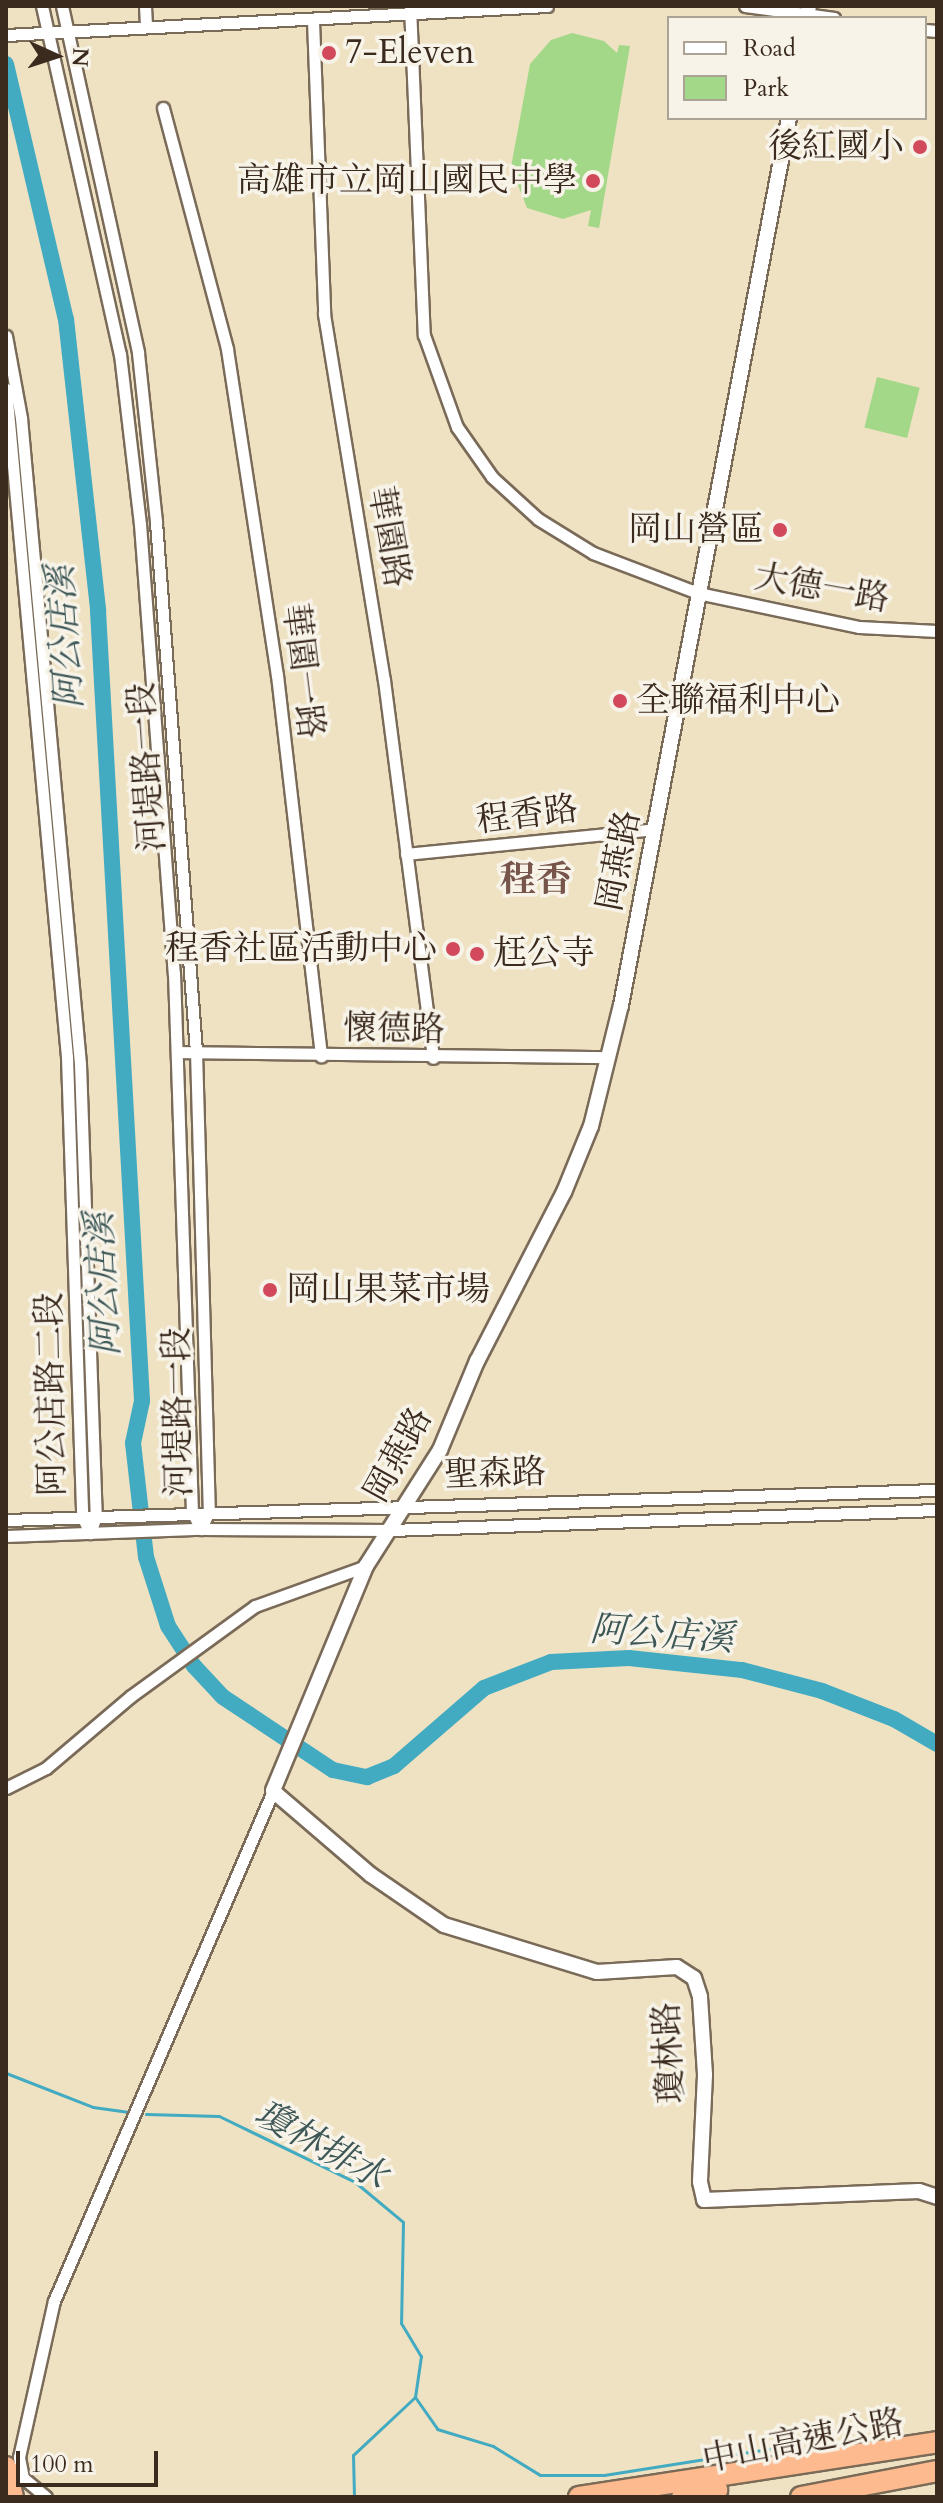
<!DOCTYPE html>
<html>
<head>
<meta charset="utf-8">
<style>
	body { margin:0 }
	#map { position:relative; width:943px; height:2503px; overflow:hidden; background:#eee2c3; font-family:Cardo,"Noto Serif TC",serif }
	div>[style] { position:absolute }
	.green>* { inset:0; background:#a4d889; transform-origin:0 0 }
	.stream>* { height:3px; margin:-1.5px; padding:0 1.5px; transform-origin:1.5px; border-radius:1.5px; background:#42abc1 }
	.river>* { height:16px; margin:-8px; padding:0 8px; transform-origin:8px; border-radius:8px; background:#42abc1 }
	.roads { filter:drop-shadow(2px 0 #7a6a58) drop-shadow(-2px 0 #7a6a58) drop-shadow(0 2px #7a6a58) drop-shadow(0 -2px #7a6a58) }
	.minor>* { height:11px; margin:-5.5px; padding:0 5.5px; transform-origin:5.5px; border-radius:5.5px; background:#fff }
	.tertiary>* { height:14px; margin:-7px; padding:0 7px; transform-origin:7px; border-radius:7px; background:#fff }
	.motorway>* { height:20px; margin:-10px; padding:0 10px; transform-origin:10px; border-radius:10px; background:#fcba8e }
	.dots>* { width:22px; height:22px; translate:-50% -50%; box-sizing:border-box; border:4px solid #f7f3e8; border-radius:50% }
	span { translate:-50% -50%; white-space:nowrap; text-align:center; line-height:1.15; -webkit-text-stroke:7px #f7f3e8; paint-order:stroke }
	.poi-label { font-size:34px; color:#3b2a1e }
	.left { translate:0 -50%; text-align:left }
	.right { translate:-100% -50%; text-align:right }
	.street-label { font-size:34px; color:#3b2a1e }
	.water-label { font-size:36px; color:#3d5757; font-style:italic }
	.neighbourhood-label { font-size:36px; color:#77554a; font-weight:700 }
	.frame { position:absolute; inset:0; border:8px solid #3b2a1e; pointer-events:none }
	.legend { position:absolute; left:667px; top:16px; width:260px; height:104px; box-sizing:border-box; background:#f7f3e8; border:2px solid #aca397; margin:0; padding:10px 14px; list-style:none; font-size:24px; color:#3b2a1e }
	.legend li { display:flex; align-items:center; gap:16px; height:40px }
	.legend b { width:40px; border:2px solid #aca397 }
	.north { position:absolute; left:16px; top:16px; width:80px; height:80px; -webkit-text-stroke:6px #f7f3e8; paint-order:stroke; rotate:93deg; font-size:22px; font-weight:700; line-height:32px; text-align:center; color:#3b2a1e }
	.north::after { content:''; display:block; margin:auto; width:28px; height:36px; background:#3b2a1e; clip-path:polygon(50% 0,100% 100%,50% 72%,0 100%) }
	.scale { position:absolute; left:16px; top:2451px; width:142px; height:36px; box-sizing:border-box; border:4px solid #3b2a1e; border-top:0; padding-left:10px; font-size:24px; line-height:28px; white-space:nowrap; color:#3b2a1e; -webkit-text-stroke:6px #f7f3e8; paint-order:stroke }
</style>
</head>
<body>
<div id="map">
	<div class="green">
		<div style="clip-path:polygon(572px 33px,604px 41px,617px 53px,619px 45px,630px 46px,599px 228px,588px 226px,591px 210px,563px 219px,527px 208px,511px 167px,530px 64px,551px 40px)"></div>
		<div style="left:877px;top:377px;width:44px;height:52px;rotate:14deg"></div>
	</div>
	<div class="stream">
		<div style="left:6px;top:2073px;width:93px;rotate:21.3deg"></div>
		<div style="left:93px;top:2107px;width:36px;rotate:8deg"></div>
		<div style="left:146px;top:2114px;width:73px;rotate:1.6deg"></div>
		<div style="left:219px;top:2116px;width:151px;rotate:25.9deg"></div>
		<div style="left:355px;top:2182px;width:62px;rotate:39.8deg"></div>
		<div style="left:403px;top:2222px;width:101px;rotate:91.1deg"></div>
		<div style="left:401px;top:2323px;width:39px;rotate:59deg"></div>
		<div style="left:421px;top:2356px;width:41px;rotate:98.3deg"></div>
		<div style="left:415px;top:2397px;width:85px;rotate:136.9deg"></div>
		<div style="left:353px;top:2455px;width:42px;rotate:88.6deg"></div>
		<div style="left:415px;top:2397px;width:39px;rotate:55deg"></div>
		<div style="left:437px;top:2429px;width:59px;rotate:16.9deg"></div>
		<div style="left:493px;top:2446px;width:55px;rotate:31.7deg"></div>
		<div style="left:540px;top:2475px;width:64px"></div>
		<div style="left:604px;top:2475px;width:173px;rotate:-9deg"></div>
		<div style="left:775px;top:2448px;width:13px;rotate:45deg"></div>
	</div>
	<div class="river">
		<div style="left:6px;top:64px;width:262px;rotate:76.8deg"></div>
		<div style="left:66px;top:319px;width:294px;rotate:83.7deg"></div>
		<div style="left:98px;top:611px;width:791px;rotate:86.81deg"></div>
		<div style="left:142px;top:1401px;width:43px;rotate:102.1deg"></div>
		<div style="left:133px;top:1443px;width:115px;rotate:83.5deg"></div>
		<div style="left:146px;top:1557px;width:72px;rotate:72.3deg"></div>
		<div style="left:168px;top:1626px;width:48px;rotate:57deg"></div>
		<div style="left:194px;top:1666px;width:42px;rotate:46.9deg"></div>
		<div style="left:223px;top:1697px;width:132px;rotate:33.6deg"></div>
		<div style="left:333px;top:1770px;width:35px;rotate:12deg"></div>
		<div style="left:367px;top:1777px;width:29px;rotate:-22deg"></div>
		<div style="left:394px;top:1766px;width:119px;rotate:-40.9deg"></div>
		<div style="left:484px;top:1688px;width:72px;rotate:-21.2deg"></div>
		<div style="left:551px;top:1662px;width:78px;rotate:-2.9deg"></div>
		<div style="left:629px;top:1658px;width:114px;rotate:6.1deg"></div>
		<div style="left:742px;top:1670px;width:83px;rotate:14.7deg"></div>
		<div style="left:822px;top:1691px;width:77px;rotate:21.3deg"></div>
		<div style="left:894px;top:1719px;width:50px;rotate:30.2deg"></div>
	</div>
	<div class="roads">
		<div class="minor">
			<div style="left:42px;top:6px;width:357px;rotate:77.4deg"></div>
			<div style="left:120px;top:354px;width:171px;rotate:83.3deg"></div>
			<div style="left:140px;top:524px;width:450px;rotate:85.7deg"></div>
			<div style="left:174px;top:973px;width:539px;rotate:88.09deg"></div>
			<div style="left:192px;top:1512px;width:19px;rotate:62deg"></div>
			<div style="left:62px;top:6px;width:355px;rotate:77.6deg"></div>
			<div style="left:138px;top:353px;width:170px;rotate:83.9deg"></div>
			<div style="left:156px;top:522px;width:531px;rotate:85.68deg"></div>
			<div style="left:196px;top:1051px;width:460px;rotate:88.4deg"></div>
			<div style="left:209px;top:1511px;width:20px;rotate:114deg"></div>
			<div style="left:145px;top:6px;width:21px;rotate:87deg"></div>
			<div style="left:410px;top:6px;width:329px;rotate:87.6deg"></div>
			<div style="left:424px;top:335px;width:98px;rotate:70.3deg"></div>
			<div style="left:457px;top:427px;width:61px;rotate:55deg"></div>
			<div style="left:492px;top:477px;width:62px;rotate:42.4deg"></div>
			<div style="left:538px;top:519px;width:65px;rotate:31.7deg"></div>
			<div style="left:593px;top:553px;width:112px;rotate:20.9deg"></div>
			<div style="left:698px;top:593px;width:165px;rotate:11.9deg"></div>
			<div style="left:859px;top:627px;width:78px;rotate:2.9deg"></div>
			<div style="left:745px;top:6px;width:90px;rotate:7.7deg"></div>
			<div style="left:313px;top:21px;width:293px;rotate:87.8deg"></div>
			<div style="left:324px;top:314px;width:371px;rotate:80.7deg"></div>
			<div style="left:384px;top:680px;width:381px;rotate:82.6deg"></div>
			<div style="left:925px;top:30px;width:12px;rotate:5deg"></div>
			<div style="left:6px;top:35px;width:542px;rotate:-3.07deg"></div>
			<div style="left:163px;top:108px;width:249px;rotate:75.1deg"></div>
			<div style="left:227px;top:349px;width:330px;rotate:81.3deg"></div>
			<div style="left:277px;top:675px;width:384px;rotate:83.4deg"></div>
			<div style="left:6px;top:336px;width:83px;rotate:79.6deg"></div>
			<div style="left:21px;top:418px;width:649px;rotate:84.78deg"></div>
			<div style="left:80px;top:1064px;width:452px;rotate:88deg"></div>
			<div style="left:96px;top:1516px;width:18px;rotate:109deg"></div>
			<div style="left:6px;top:389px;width:671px;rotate:84.78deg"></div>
			<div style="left:67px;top:1057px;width:459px;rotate:88.1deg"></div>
			<div style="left:82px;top:1516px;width:19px;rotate:65deg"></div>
			<div style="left:406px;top:854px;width:250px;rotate:-5.7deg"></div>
			<div style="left:178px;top:1052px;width:430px;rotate:0.7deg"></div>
			<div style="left:6px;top:1520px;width:931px;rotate:-1.85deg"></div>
			<div style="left:6px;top:1536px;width:195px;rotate:-2.1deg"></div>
			<div style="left:201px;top:1529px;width:190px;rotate:0.3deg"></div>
			<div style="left:391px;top:1530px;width:546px;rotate:-2.1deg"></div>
			<div style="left:6px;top:1788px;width:45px;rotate:-26.6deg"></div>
			<div style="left:46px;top:1768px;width:111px;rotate:-40.3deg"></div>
			<div style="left:131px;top:1696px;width:153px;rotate:-36deg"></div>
			<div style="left:255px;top:1606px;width:118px;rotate:-19.8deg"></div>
			<div style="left:46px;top:2497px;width:30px;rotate:-140deg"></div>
			<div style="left:23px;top:2478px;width:21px;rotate:-101deg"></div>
			<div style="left:19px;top:2457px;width:160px;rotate:-77.4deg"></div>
			<div style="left:54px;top:2301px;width:555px;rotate:-66.76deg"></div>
		</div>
		<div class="tertiary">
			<div style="left:807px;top:18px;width:12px;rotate:-81deg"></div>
			<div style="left:789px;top:118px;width:903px;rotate:100.72deg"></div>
			<div style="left:621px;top:1005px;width:125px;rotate:103.9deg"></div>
			<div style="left:591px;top:1126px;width:71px;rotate:112.2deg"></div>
			<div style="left:564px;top:1192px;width:190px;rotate:117.2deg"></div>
			<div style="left:477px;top:1361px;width:96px;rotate:112.6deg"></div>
			<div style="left:440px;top:1450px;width:138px;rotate:122.5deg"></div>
			<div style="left:366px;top:1566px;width:243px;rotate:112.5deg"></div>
			<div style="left:273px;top:1791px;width:129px;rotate:40.6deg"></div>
			<div style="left:371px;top:1875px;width:88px;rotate:34.4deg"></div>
			<div style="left:444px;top:1925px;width:160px;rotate:17.1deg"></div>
			<div style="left:597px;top:1972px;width:80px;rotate:-3.6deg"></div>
			<div style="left:677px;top:1967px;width:20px;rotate:33deg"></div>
			<div style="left:694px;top:1978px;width:20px;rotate:72deg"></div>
			<div style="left:700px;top:1997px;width:78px;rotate:86.3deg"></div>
			<div style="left:705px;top:2075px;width:107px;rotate:92.7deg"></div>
			<div style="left:700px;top:2182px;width:18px;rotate:77deg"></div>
			<div style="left:704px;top:2200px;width:215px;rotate:-2.4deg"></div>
			<div style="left:919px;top:2191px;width:19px;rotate:18deg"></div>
		</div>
		<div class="motorway">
			<div style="left:6px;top:2467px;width:31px;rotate:77deg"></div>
			<div style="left:579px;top:2497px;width:362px;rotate:-8.7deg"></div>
			<div style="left:682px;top:2497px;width:36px;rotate:-11deg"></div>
			<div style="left:801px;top:2497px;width:138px;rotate:-10.8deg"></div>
		</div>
	</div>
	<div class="dots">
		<div style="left:329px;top:53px;background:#d1495b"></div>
		<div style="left:920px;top:147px;background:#d1495b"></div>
		<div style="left:593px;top:181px;background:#d1495b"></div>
		<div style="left:780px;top:530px;background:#d1495b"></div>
		<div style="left:620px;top:701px;background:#d1495b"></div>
		<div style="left:453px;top:949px;background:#d1495b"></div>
		<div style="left:477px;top:954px;background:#d1495b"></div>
		<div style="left:270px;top:1290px;background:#d1495b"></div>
	</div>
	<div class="poi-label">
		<span class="left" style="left:345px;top:53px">7-Eleven</span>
		<span class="right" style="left:904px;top:147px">後紅國小</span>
		<span class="right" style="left:577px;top:181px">高雄市立岡山國民中學</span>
		<span class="right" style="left:764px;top:530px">岡山營區</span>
		<span class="left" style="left:636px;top:701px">全聯福利中心</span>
		<span class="right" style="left:437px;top:949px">程香社區活動中心</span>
		<span class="left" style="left:493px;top:954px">尪公寺</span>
		<span class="left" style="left:286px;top:1290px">岡山果菜市場</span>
	</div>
	<div class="street-label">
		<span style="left:389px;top:537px;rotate:80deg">華園路</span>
		<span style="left:822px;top:588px;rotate:10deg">大德一路</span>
		<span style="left:303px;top:671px;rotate:83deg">華園一路</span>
		<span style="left:147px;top:767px;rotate:-94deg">河堤路一段</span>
		<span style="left:527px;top:815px;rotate:-7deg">程香路</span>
		<span style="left:619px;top:861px;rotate:-79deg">岡燕路</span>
		<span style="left:394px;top:1029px;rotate:1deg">懷德路</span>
		<span style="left:51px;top:1394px;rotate:-91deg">阿公店路二段</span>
		<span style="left:178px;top:1412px;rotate:-91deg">河堤路一段</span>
		<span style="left:398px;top:1455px;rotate:-61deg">岡燕路</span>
		<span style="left:495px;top:1474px;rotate:-2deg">聖森路</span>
		<span style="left:669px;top:2053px;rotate:-93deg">瓊林路</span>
		<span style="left:803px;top:2441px;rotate:-11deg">中山高速公路</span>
	</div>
	<div class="water-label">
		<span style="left:65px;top:637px;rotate:-94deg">阿公店溪</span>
		<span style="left:103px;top:1284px;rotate:-93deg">阿公店溪</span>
		<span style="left:662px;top:1634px;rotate:4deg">阿公店溪</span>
		<span style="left:321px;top:2145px;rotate:29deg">瓊林排水</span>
	</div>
	<div class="neighbourhood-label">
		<span style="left:536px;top:880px">程香</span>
	</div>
	<div class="frame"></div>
	<ul class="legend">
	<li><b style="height:10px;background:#fff"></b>Road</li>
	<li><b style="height:22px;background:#a4d889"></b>Park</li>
	</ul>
	<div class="north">N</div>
	<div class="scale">100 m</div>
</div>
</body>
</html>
